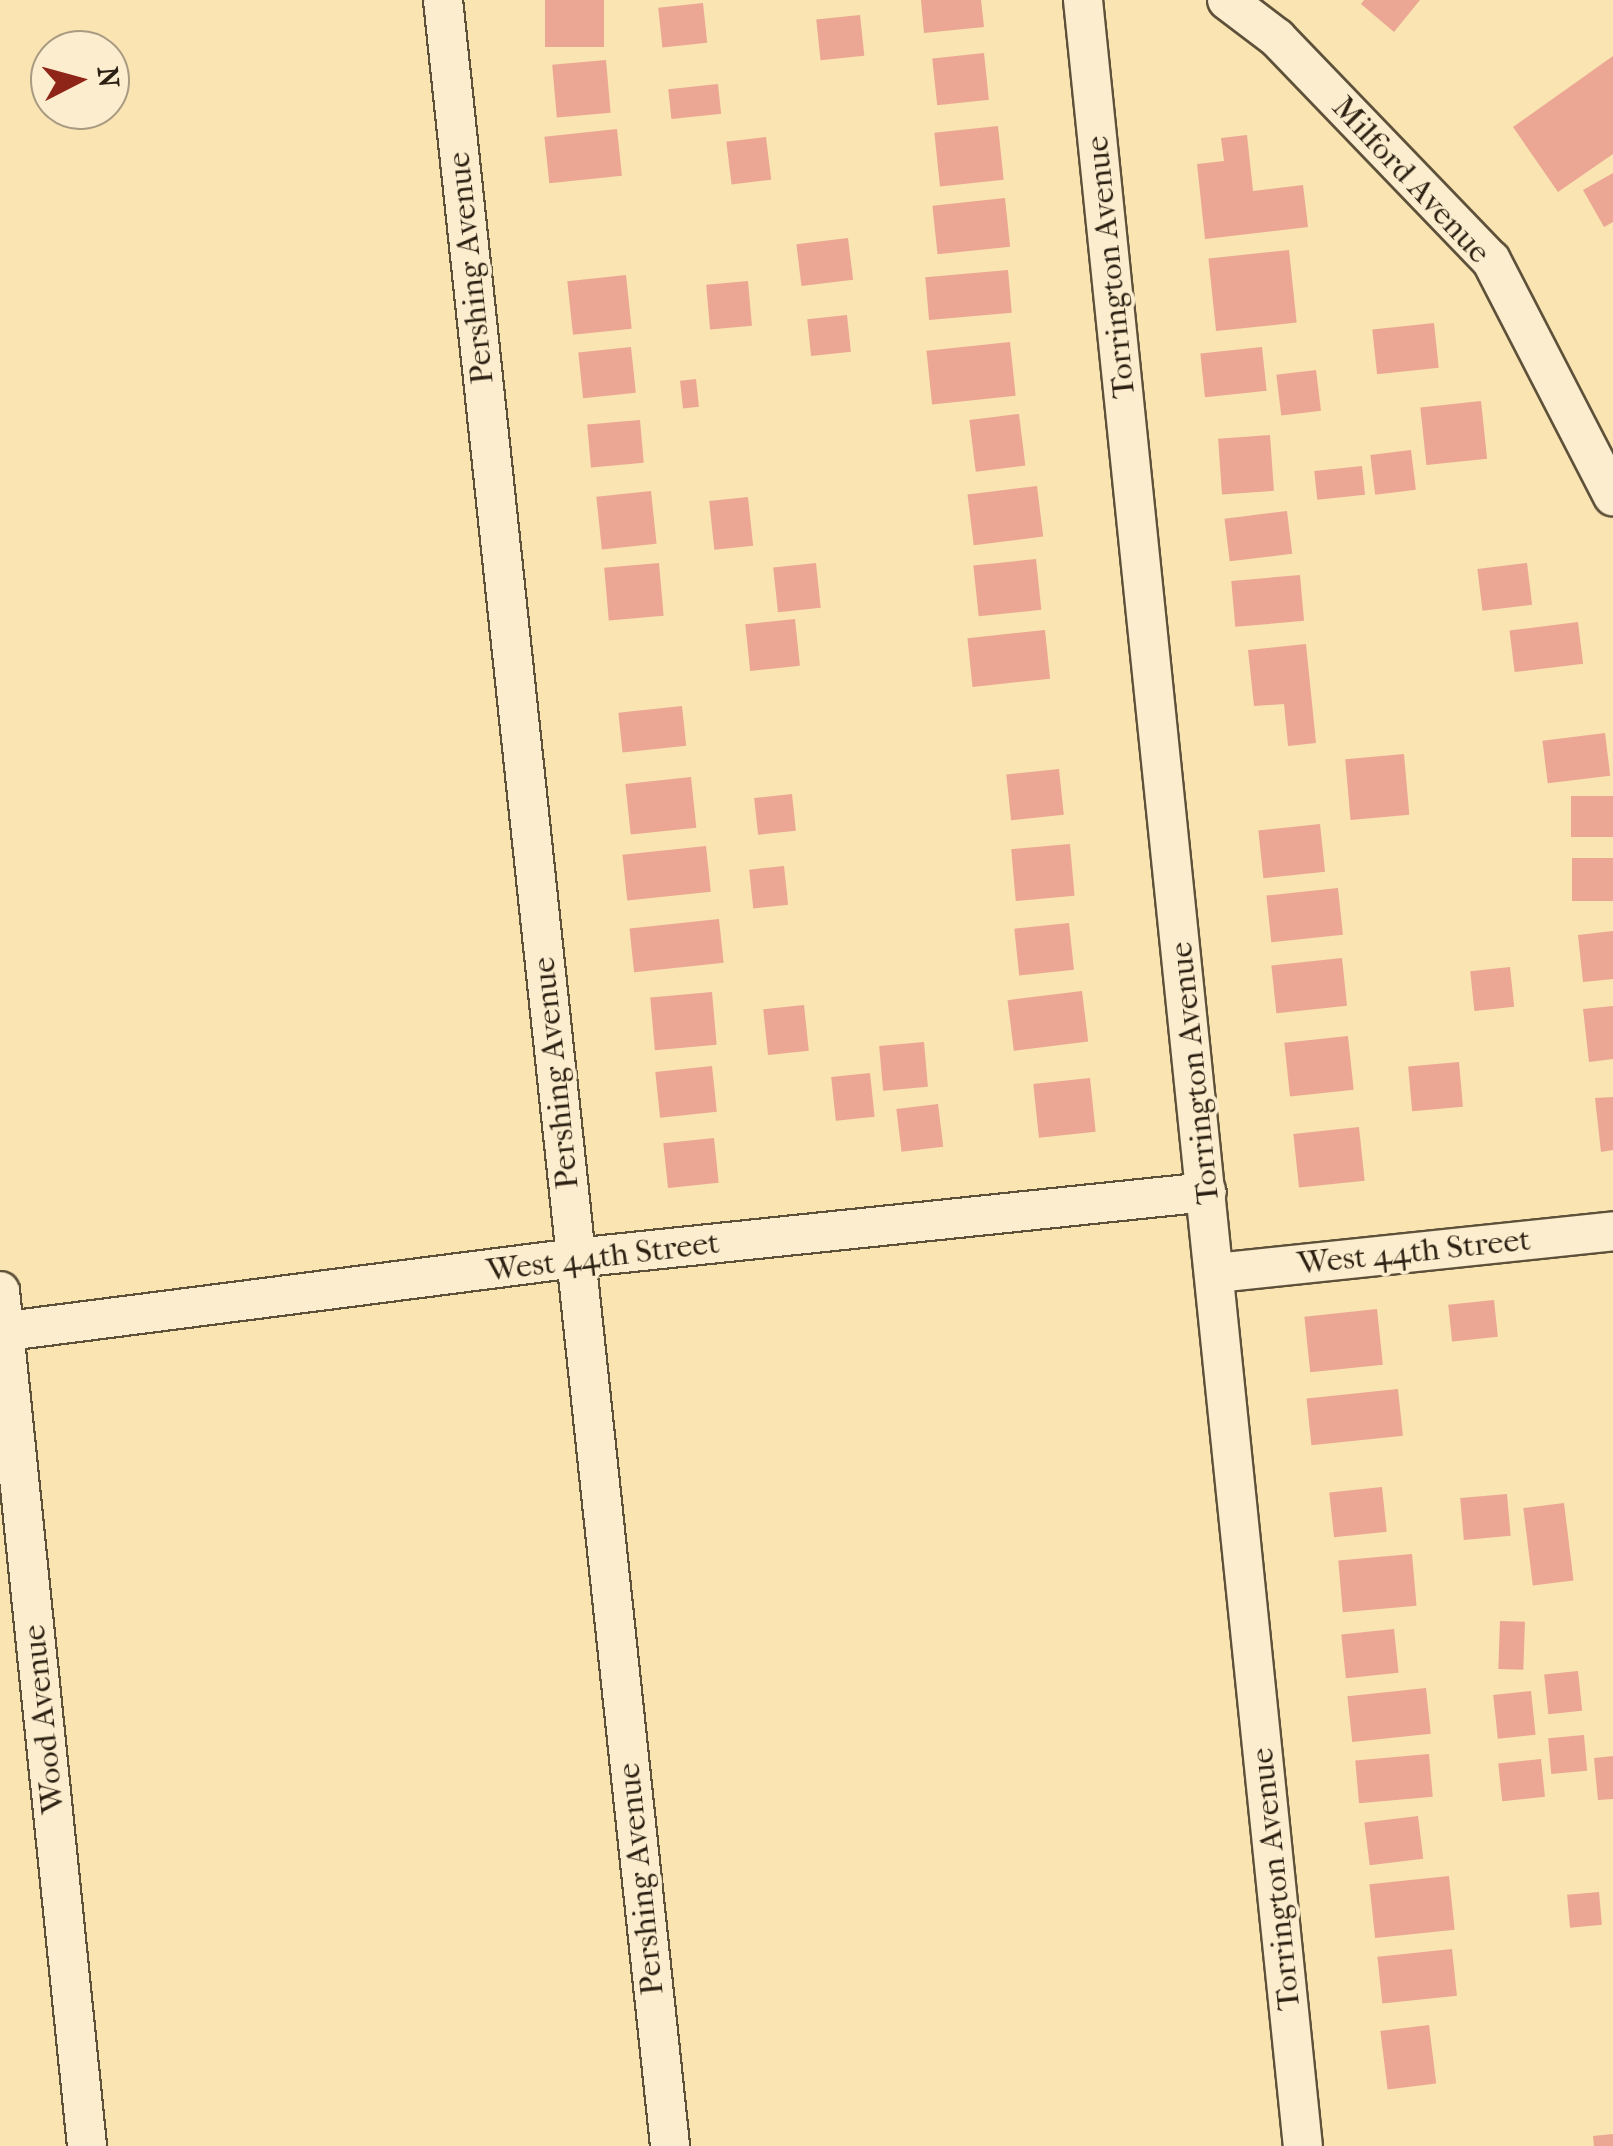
<!DOCTYPE html>
<html>
<head>
<meta charset="utf-8">
<style>
	body { margin:0 }
	#map { position:relative; width:1613px; height:2146px; overflow:hidden; background:#f9e4b2; font-family:"IM FELL French Canon",serif }
	div>[style] { position:absolute }
	.building>* { inset:0; background:#eba794; transform-origin:0 0 }
	.roads { filter:drop-shadow(2px 0 #5e513a) drop-shadow(-2px 0 #5e513a) drop-shadow(0 2px #5e513a) drop-shadow(0 -2px #5e513a) }
	.minor>* { height:38px; margin:-19px; padding:0 19px; transform-origin:19px; border-radius:19px; background:#fbedcd }
	span { translate:-50% -50%; white-space:nowrap; text-align:center; line-height:1.15; -webkit-text-stroke:8px #fbedcd; paint-order:stroke }
	.street-label { font-size:32px; color:#2b2012 }
	.north { position:absolute; left:30px; top:30px; width:100px; height:100px; box-sizing:border-box; background:#fbedcd; border:2px solid #a89b82; border-radius:50%; rotate:84deg; font-size:28px; font-weight:700; line-height:40px; text-align:center; color:#2b2012 }
	.north::after { content:''; display:block; margin:auto; width:35px; height:45px; background:#8f2418; clip-path:polygon(50% 0,100% 100%,50% 72%,0 100%) }
</style>
</head>
<body>
<div id="map">
	<div class="building">
		<div style="left:545px;top:0;width:59px;height:47px"></div>
		<div style="clip-path:polygon(921px 0,981px 0,984px 27px,924px 33px)"></div>
		<div style="clip-path:polygon(1364px 0,1420px 0,1394px 32px,1361px 4px)"></div>
		<div style="left:703px;top:3px;width:40px;height:45px;rotate:84deg"></div>
		<div style="left:860px;top:15px;width:41px;height:44px;rotate:84deg"></div>
		<div style="left:984px;top:53px;width:47px;height:52px;rotate:84deg"></div>
		<div style="clip-path:polygon(1613px 56px,1613px 154px,1558px 192px,1513px 127px)"></div>
		<div style="left:606px;top:60px;width:53px;height:54px;rotate:85deg"></div>
		<div style="left:718px;top:84px;width:30px;height:50px;rotate:84deg"></div>
		<div style="left:998px;top:126px;width:54px;height:64px;rotate:84deg"></div>
		<div style="left:617px;top:129px;width:47px;height:73px;rotate:84deg"></div>
		<div style="clip-path:polygon(1247px 135px,1253px 191px,1303px 185px,1308px 227px,1205px 239px,1197px 164px,1224px 161px,1221px 138px)"></div>
		<div style="left:766px;top:137px;width:43px;height:40px;rotate:83deg"></div>
		<div style="clip-path:polygon(1613px 173px,1613px 222px,1604px 227px,1583px 190px)"></div>
		<div style="left:1005px;top:198px;width:49px;height:73px;rotate:84deg"></div>
		<div style="left:848px;top:238px;width:42px;height:52px;rotate:83deg"></div>
		<div style="left:1289px;top:250px;width:73px;height:81px;rotate:84deg"></div>
		<div style="left:1008px;top:270px;width:43px;height:83px;rotate:85deg"></div>
		<div style="left:626px;top:275px;width:54px;height:59px;rotate:84deg"></div>
		<div style="left:748px;top:281px;width:45px;height:42px;rotate:85deg"></div>
		<div style="left:847px;top:315px;width:37px;height:40px;rotate:84deg"></div>
		<div style="left:1434px;top:323px;width:45px;height:62px;rotate:84deg"></div>
		<div style="left:1010px;top:342px;width:54px;height:84px;rotate:84deg"></div>
		<div style="left:631px;top:347px;width:46px;height:53px;rotate:84deg"></div>
		<div style="left:1262px;top:347px;width:44px;height:62px;rotate:84deg"></div>
		<div style="left:1316px;top:370px;width:41px;height:40px;rotate:83deg"></div>
		<div style="left:696px;top:379px;width:28px;height:16px;rotate:84deg"></div>
		<div style="left:1481px;top:401px;width:58px;height:61px;rotate:84deg"></div>
		<div style="left:1019px;top:414px;width:52px;height:50px;rotate:83deg"></div>
		<div style="left:640px;top:420px;width:43px;height:53px;rotate:85deg"></div>
		<div style="left:1270px;top:435px;width:56px;height:52px;rotate:86deg"></div>
		<div style="left:1411px;top:450px;width:40px;height:41px;rotate:83deg"></div>
		<div style="left:1362px;top:466px;width:29px;height:48px;rotate:84deg"></div>
		<div style="left:1037px;top:486px;width:51px;height:70px;rotate:83deg"></div>
		<div style="left:651px;top:491px;width:53px;height:55px;rotate:84deg"></div>
		<div style="left:748px;top:497px;width:49px;height:39px;rotate:84deg"></div>
		<div style="left:1287px;top:511px;width:43px;height:63px;rotate:83deg"></div>
		<div style="left:1036px;top:559px;width:51px;height:63px;rotate:84deg"></div>
		<div style="left:659px;top:563px;width:53px;height:55px;rotate:85deg"></div>
		<div style="left:816px;top:563px;width:45px;height:43px;rotate:84deg"></div>
		<div style="left:1527px;top:563px;width:42px;height:50px;rotate:83deg"></div>
		<div style="left:1300px;top:575px;width:46px;height:69px;rotate:85deg"></div>
		<div style="left:795px;top:619px;width:47px;height:50px;rotate:84deg"></div>
		<div style="left:1578px;top:622px;width:42px;height:69px;rotate:83deg"></div>
		<div style="left:1045px;top:630px;width:49px;height:78px;rotate:84deg"></div>
		<div style="clip-path:polygon(1306px 644px,1316px 743px,1288px 746px,1284px 704px,1254px 706px,1248px 650px)"></div>
		<div style="left:682px;top:706px;width:40px;height:64px;rotate:84deg"></div>
		<div style="left:1605px;top:733px;width:43px;height:63px;rotate:83deg"></div>
		<div style="left:1404px;top:754px;width:61px;height:59px;rotate:85deg"></div>
		<div style="left:1059px;top:769px;width:46px;height:53px;rotate:84deg"></div>
		<div style="left:691px;top:777px;width:51px;height:66px;rotate:84deg"></div>
		<div style="left:792px;top:794px;width:37px;height:38px;rotate:84deg"></div>
		<div style="left:1613px;top:796px;width:41px;height:42px;rotate:90deg"></div>
		<div style="left:1320px;top:824px;width:48px;height:62px;rotate:84deg"></div>
		<div style="left:1070px;top:844px;width:52px;height:59px;rotate:85deg"></div>
		<div style="left:706px;top:846px;width:46px;height:84px;rotate:84deg"></div>
		<div style="left:1613px;top:858px;width:43px;height:41px;rotate:90deg"></div>
		<div style="left:784px;top:866px;width:39px;height:35px;rotate:84deg"></div>
		<div style="left:1338px;top:888px;width:47px;height:72px;rotate:84deg"></div>
		<div style="left:719px;top:919px;width:44px;height:90px;rotate:84deg"></div>
		<div style="left:1069px;top:923px;width:47px;height:55px;rotate:84deg"></div>
		<div style="clip-path:polygon(1613px 931px,1613px 979px,1583px 982px,1578px 935px)"></div>
		<div style="left:1342px;top:958px;width:48px;height:71px;rotate:84deg"></div>
		<div style="left:1510px;top:967px;width:40px;height:40px;rotate:84deg"></div>
		<div style="left:1082px;top:991px;width:51px;height:75px;rotate:83deg"></div>
		<div style="left:712px;top:992px;width:53px;height:62px;rotate:85deg"></div>
		<div style="left:804px;top:1005px;width:46px;height:41px;rotate:84deg"></div>
		<div style="clip-path:polygon(1613px 1006px,1613px 1059px,1589px 1062px,1583px 1009px)"></div>
		<div style="left:1348px;top:1036px;width:54px;height:64px;rotate:84deg"></div>
		<div style="left:924px;top:1042px;width:45px;height:45px;rotate:85deg"></div>
		<div style="left:1459px;top:1062px;width:45px;height:51px;rotate:85deg"></div>
		<div style="left:712px;top:1066px;width:46px;height:57px;rotate:84deg"></div>
		<div style="left:870px;top:1073px;width:44px;height:39px;rotate:84deg"></div>
		<div style="left:1090px;top:1078px;width:54px;height:57px;rotate:84deg"></div>
		<div style="clip-path:polygon(1613px 1097px,1613px 1150px,1601px 1152px,1595px 1098px)"></div>
		<div style="left:938px;top:1104px;width:43px;height:42px;rotate:83deg"></div>
		<div style="left:1359px;top:1127px;width:54px;height:66px;rotate:84deg"></div>
		<div style="left:714px;top:1138px;width:45px;height:51px;rotate:84deg"></div>
		<div style="left:1494px;top:1300px;width:37px;height:46px;rotate:84deg"></div>
		<div style="left:1377px;top:1309px;width:56px;height:73px;rotate:84deg"></div>
		<div style="left:1398px;top:1389px;width:47px;height:92px;rotate:84deg"></div>
		<div style="left:1382px;top:1487px;width:45px;height:53px;rotate:84deg"></div>
		<div style="left:1507px;top:1494px;width:42px;height:47px;rotate:85deg"></div>
		<div style="left:1564px;top:1503px;width:78px;height:41px;rotate:83deg"></div>
		<div style="left:1412px;top:1554px;width:52px;height:74px;rotate:85deg"></div>
		<div style="left:1500px;top:1621px;width:25px;height:48px;rotate:2deg"></div>
		<div style="left:1394px;top:1629px;width:44px;height:53px;rotate:84deg"></div>
		<div style="left:1578px;top:1671px;width:40px;height:34px;rotate:84deg"></div>
		<div style="left:1426px;top:1688px;width:46px;height:79px;rotate:84deg"></div>
		<div style="left:1531px;top:1691px;width:44px;height:38px;rotate:84deg"></div>
		<div style="left:1584px;top:1735px;width:36px;height:36px;rotate:85deg"></div>
		<div style="left:1429px;top:1754px;width:43px;height:74px;rotate:85deg"></div>
		<div style="clip-path:polygon(1613px 1756px,1613px 1799px,1598px 1800px,1594px 1758px)"></div>
		<div style="left:1541px;top:1759px;width:38px;height:43px;rotate:84deg"></div>
		<div style="left:1418px;top:1816px;width:43px;height:54px;rotate:83deg"></div>
		<div style="left:1449px;top:1876px;width:54px;height:80px;rotate:84deg"></div>
		<div style="left:1599px;top:1892px;width:33px;height:32px;rotate:85deg"></div>
		<div style="left:1452px;top:1949px;width:47px;height:75px;rotate:84deg"></div>
		<div style="left:1429px;top:2025px;width:59px;height:49px;rotate:83deg"></div>
		<div style="clip-path:polygon(1613px 2134px,1613px 2146px,1594px 2146px,1593px 2136px)"></div>
	</div>
	<div class="roads">
		<div class="minor">
			<div style="left:443px;top:0;width:2158px;rotate:83.96deg"></div>
			<div style="left:1083px;top:0;width:2157px;rotate:84.15deg"></div>
			<div style="left:1227px;top:0;width:63px;rotate:37.2deg"></div>
			<div style="left:1277px;top:38px;width:308px;rotate:46.1deg"></div>
			<div style="left:1491px;top:260px;width:266px;rotate:62.7deg"></div>
			<div style="left:1216px;top:1273px;width:399px;rotate:-6deg"></div>
			<div style="left:0;top:1291px;width:859px;rotate:84.19deg"></div>
			<div style="left:0;top:1332px;width:580px;rotate:-7.33deg"></div>
			<div style="left:575px;top:1258px;width:635px;rotate:-5.96deg"></div>
		</div>
	</div>
	<div class="street-label">
		<span style="left:1411px;top:180px;rotate:47deg">Milford Avenue</span>
		<span style="left:1111px;top:267px;rotate:-96deg">Torrington Avenue</span>
		<span style="left:471px;top:268px;rotate:-96deg">Pershing Avenue</span>
		<span style="left:556px;top:1073px;rotate:-96deg">Pershing Avenue</span>
		<span style="left:1195px;top:1073px;rotate:-96deg">Torrington Avenue</span>
		<span style="left:1414px;top:1252px;rotate:-6deg">West 44th Street</span>
		<span style="left:603px;top:1257px;rotate:-7deg">West 44th Street</span>
		<span style="left:44px;top:1719px;rotate:-96deg">Wood Avenue</span>
		<span style="left:641px;top:1879px;rotate:-96deg">Pershing Avenue</span>
		<span style="left:1276px;top:1879px;rotate:-96deg">Torrington Avenue</span>
	</div>
	<div class="north">N</div>
</div>
</body>
</html>
